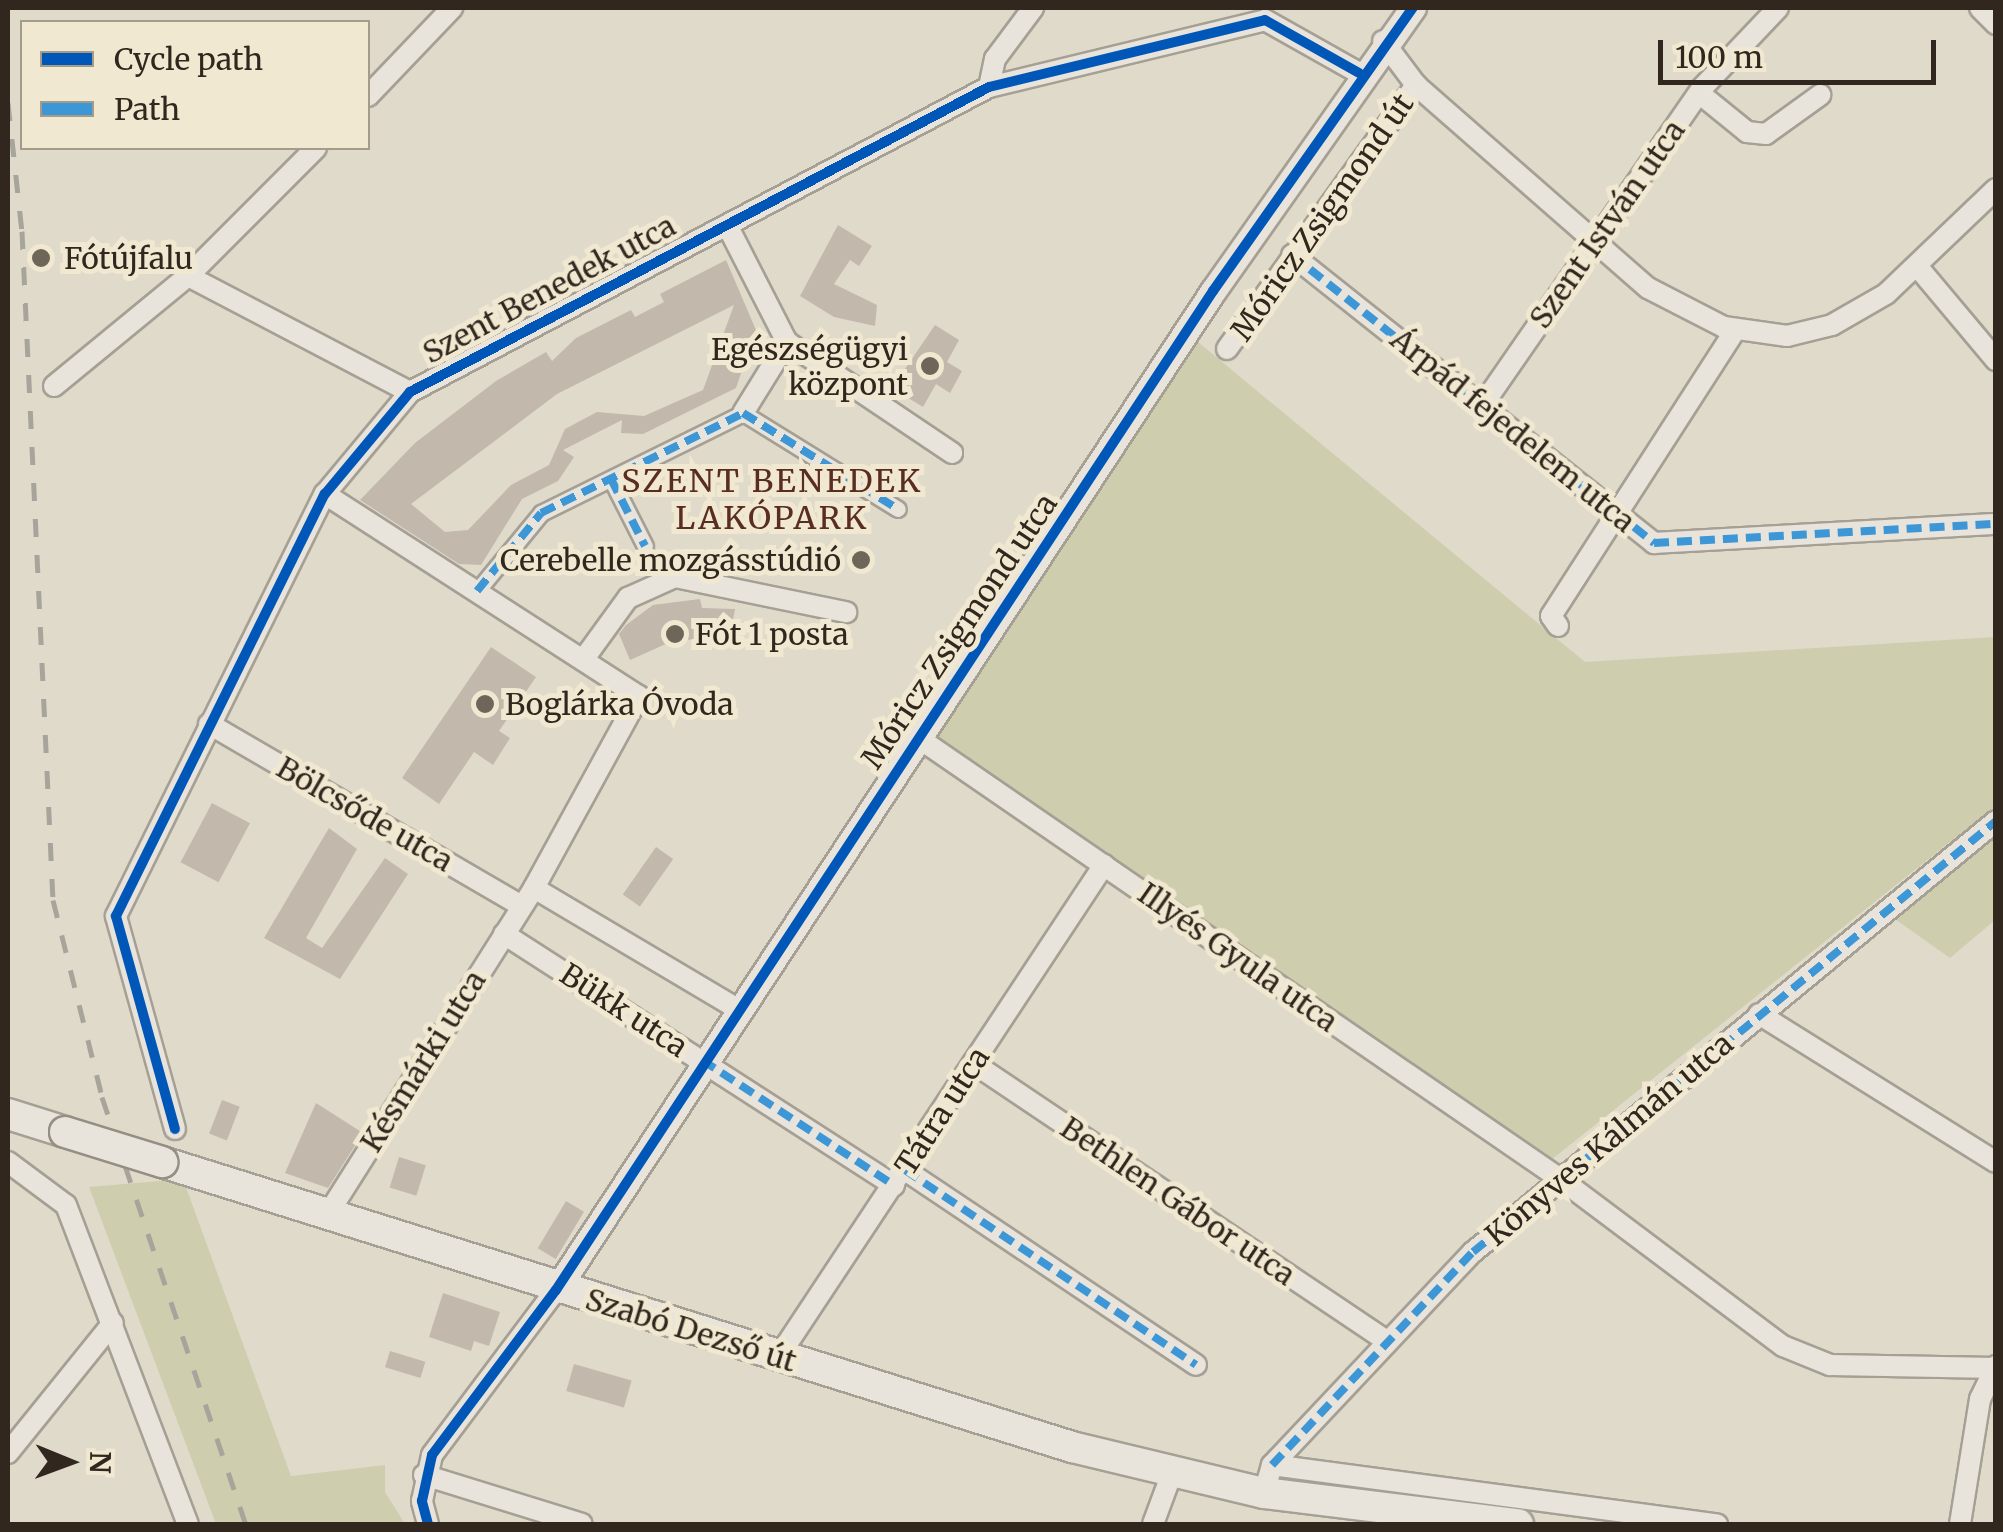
<!DOCTYPE html>
<html>
<head>
<meta charset="utf-8">
<style>
	body { margin:0 }
	#map { position:relative; width:2003px; height:1532px; overflow:hidden; background:#e0daca; font-family:Merriweather,serif }
	div>[style] { position:absolute }
	.green>* { inset:0; background:#ceceae }
	.building>* { inset:0; background:#c3b8ac; transform-origin:0 0 }
	.roads { filter:drop-shadow(2px 0 #a59f94) drop-shadow(-2px 0 #a59f94) drop-shadow(0 2px #a59f94) drop-shadow(0 -2px #a59f94) }
	.pedestrian>* { height:15px; margin:-7.5px; padding:0 7.5px; transform-origin:7.5px; border-radius:7.5px; background:#e8e4db }
	.minor>* { height:20px; margin:-10px; padding:0 10px; transform-origin:10px; border-radius:10px; background:#e8e4db }
	.tertiary>* { height:25px; margin:-12.5px; padding:0 12.5px; transform-origin:12.5px; border-radius:12.5px; background:#e8e4db }
	.secondary>* { height:30px; margin:-15px; padding:0 15px; transform-origin:15px; border-radius:15px; background:#e8e4db }
	.rail>* { height:5px; margin-top:-2.5px; transform-origin:0; background:repeating-linear-gradient(90deg,#a7a49c 0 18px,transparent 0 36px) }
	.bridges { filter:drop-shadow(2px 0 #958e84) drop-shadow(-2px 0 #958e84) drop-shadow(0 2px #958e84) drop-shadow(0 -2px #958e84) }
	.secondary-bridge>* { height:30px; margin:-15px; padding:0 15px; transform-origin:15px; border-radius:15px; background:#e8e4db }
	.quiet>* { height:8px; margin-top:-4px; transform-origin:0; background:repeating-linear-gradient(90deg,#3d96d5 0 15px,transparent 0 23px) }
	.cycleway>* { height:10px; margin:-5px; padding:0 5px; transform-origin:5px; border-radius:5px; background:#0057b8 }
	.dots>* { width:28px; height:28px; translate:-50% -50%; box-sizing:border-box; border:5px solid #f1e8d1; border-radius:50% }
	span { translate:-50% -50%; white-space:nowrap; text-align:center; line-height:1.15; -webkit-text-stroke:10px #f1e8d1; paint-order:stroke }
	.street-label { font-size:30px; color:#32271e }
	.poi-label { font-size:30px; color:#32271e }
	.left { translate:0 -50%; text-align:left }
	.right { translate:-100% -50%; text-align:right }
	.neighbourhood-label { font-size:32px; color:#5a2d22; letter-spacing:2.5px }
	.frame { position:absolute; inset:0; border:10px solid #32271e; pointer-events:none }
	.legend { position:absolute; left:20px; top:20px; width:350px; height:130px; box-sizing:border-box; background:#f1e8d1; border:2px solid #a59b89; margin:0; padding:12px 18px; list-style:none; font-size:30px; color:#32271e }
	.legend li { display:flex; align-items:center; gap:20px; height:50px }
	.legend b { width:50px; border:2px solid #a59b89 }
	.north { position:absolute; left:20px; top:1412px; width:100px; height:100px; -webkit-text-stroke:8px #f1e8d1; paint-order:stroke; rotate:91deg; font-size:28px; font-weight:700; line-height:40px; text-align:center; color:#32271e }
	.north::after { content:''; display:block; margin:auto; width:35px; height:45px; background:#32271e; clip-path:polygon(50% 0,100% 100%,50% 72%,0 100%) }
	.scale { position:absolute; left:1658px; top:40px; width:278px; height:45px; box-sizing:border-box; border:5px solid #32271e; border-top:0; padding-left:12px; font-size:30px; line-height:35px; white-space:nowrap; color:#32271e; -webkit-text-stroke:8px #f1e8d1; paint-order:stroke }
</style>
</head>
<body>
<div id="map">
	<div class="green">
		<div style="clip-path:polygon(1186px 332px,1585px 662px,1995px 637px,1995px 806px,1551px 1160px,934px 735px)"></div>
		<div style="clip-path:polygon(1995px 821px,1995px 920px,1950px 958px,1885px 912px)"></div>
		<div style="clip-path:polygon(183px 1179px,291px 1476px,385px 1465px,385px 1492px,405px 1524px,216px 1524px,89px 1187px)"></div>
	</div>
	<div class="building">
		<div style="clip-path:polygon(838px 225px,872px 246px,859px 266px,850px 260px,834px 284px,877px 305px,875px 326px,834px 317px,800px 296px)"></div>
		<div style="clip-path:polygon(evenodd,726px 260px,756px 330px,736px 388px,643px 434px,621px 433px,622px 420px,563px 450px,574px 457px,558px 481px,522px 499px,481px 565px,459px 564px,360px 500px,415px 443px,496px 381px,546px 352px,552px 361px,576px 338px,631px 310px,635px 317px,664px 302px,660px 294px,726px 260px,734px 305px,703px 390px,644px 416px,597px 412px,565px 429px,549px 465px,511px 485px,468px 530px,445px 532px,411px 504px,557px 394px,734px 305px)"></div>
		<div style="clip-path:polygon(935px 325px,959px 340px,947px 362px,962px 371px,950px 393px,936px 384px,923px 407px,892px 388px)"></div>
		<div style="clip-path:polygon(700px 599px,702px 608px,735px 609px,729px 642px,677px 639px,630px 660px,619px 634px,626px 625px,653px 605px)"></div>
		<div style="clip-path:polygon(491px 647px,536px 677px,499px 731px,510px 738px,493px 765px,474px 752px,439px 804px,402px 778px)"></div>
		<div style="left:212px;top:803px;width:43px;height:67px;rotate:28deg"></div>
		<div style="clip-path:polygon(329px 828px,357px 849px,306px 938px,322px 948px,385px 858px,408px 874px,340px 979px,264px 938px)"></div>
		<div style="left:656px;top:847px;width:21px;height:58px;rotate:35deg"></div>
		<div style="left:222px;top:1100px;width:19px;height:36px;rotate:21deg"></div>
		<div style="clip-path:polygon(316px 1103px,363px 1133px,328px 1188px,285px 1173px)"></div>
		<div style="left:399px;top:1157px;width:28px;height:32px;rotate:17deg"></div>
		<div style="left:566px;top:1201px;width:21px;height:55px;rotate:31deg"></div>
		<div style="clip-path:polygon(443px 1293px,500px 1312px,489px 1346px,474px 1341px,471px 1351px,429px 1337px)"></div>
		<div style="left:390px;top:1351px;width:37px;height:17px;rotate:17deg"></div>
		<div style="left:574px;top:1364px;width:60px;height:28px;rotate:16deg"></div>
	</div>
	<div class="roads">
		<div class="pedestrian">
			<div style="left:611px;top:479px;width:75px;rotate:63.1deg"></div>
			<div style="left:477px;top:591px;width:101px;rotate:-50.6deg"></div>
			<div style="left:541px;top:513px;width:225px;rotate:-26.3deg"></div>
			<div style="left:743px;top:413px;width:182px;rotate:31.8deg"></div>
		</div>
		<div class="minor">
			<div style="left:1980px;top:8px;width:23px;rotate:45deg"></div>
			<div style="left:1383px;top:41px;width:55px;rotate:53.1deg"></div>
			<div style="left:1416px;top:85px;width:308px;rotate:41.2deg"></div>
			<div style="left:1648px;top:288px;width:85px;rotate:27.2deg"></div>
			<div style="left:1724px;top:327px;width:64px;rotate:8.1deg"></div>
			<div style="left:1787px;top:336px;width:46px;rotate:-13.7deg"></div>
			<div style="left:1832px;top:325px;width:62px;rotate:-29.9deg"></div>
			<div style="left:1886px;top:294px;width:152px;rotate:-43.7deg"></div>
			<div style="left:989px;top:87px;width:29px;rotate:-78deg"></div>
			<div style="left:995px;top:59px;width:64px;rotate:-53.3deg"></div>
			<div style="left:1699px;top:93px;width:62px;rotate:39.1deg"></div>
			<div style="left:1747px;top:132px;width:19px;rotate:6deg"></div>
			<div style="left:1766px;top:134px;width:67px;rotate:-35.8deg"></div>
			<div style="left:368px;top:96px;width:122px;rotate:-46.3deg"></div>
			<div style="left:727px;top:225px;width:131px;rotate:62.9deg"></div>
			<div style="left:787px;top:342px;width:199px;rotate:33.9deg"></div>
			<div style="left:1292px;top:255px;width:463px;rotate:38.5deg"></div>
			<div style="left:1654px;top:543px;width:343px;rotate:-3.2deg"></div>
			<div style="left:1917px;top:266px;width:123px;rotate:50deg"></div>
			<div style="left:188px;top:276px;width:250px;rotate:27.6deg"></div>
			<div style="left:1227px;top:349px;width:325px;rotate:-54.4deg"></div>
			<div style="left:54px;top:386px;width:173px;rotate:-39.4deg"></div>
			<div style="left:188px;top:276px;width:181px;rotate:-45deg"></div>
			<div style="left:1484px;top:403px;width:384px;rotate:-55.3deg"></div>
			<div style="left:1703px;top:87px;width:109px;rotate:-46.5deg"></div>
			<div style="left:743px;top:413px;width:84px;rotate:-58.2deg"></div>
			<div style="left:325px;top:494px;width:373px;rotate:32.8deg"></div>
			<div style="left:639px;top:696px;width:219px;rotate:118.7deg"></div>
			<div style="left:534px;top:888px;width:389px;rotate:122.3deg"></div>
			<div style="left:1558px;top:626px;width:12px;rotate:-125deg"></div>
			<div style="left:1551px;top:616px;width:341px;rotate:-57.2deg"></div>
			<div style="left:583px;top:660px;width:77px;rotate:-54deg"></div>
			<div style="left:628px;top:598px;width:51px;rotate:-24.1deg"></div>
			<div style="left:675px;top:577px;width:175px;rotate:11.6deg"></div>
			<div style="left:209px;top:724px;width:360px;rotate:30.2deg"></div>
			<div style="left:917px;top:737px;width:779px;rotate:34.49deg"></div>
			<div style="left:1559px;top:1178px;width:280px;rotate:36.9deg"></div>
			<div style="left:1783px;top:1346px;width:51px;rotate:22deg"></div>
			<div style="left:1830px;top:1365px;width:166px;rotate:1deg"></div>
			<div style="left:534px;top:888px;width:237px;rotate:30.7deg"></div>
			<div style="left:504px;top:934px;width:464px;rotate:32.8deg"></div>
			<div style="left:1759px;top:1014px;width:279px;rotate:32deg"></div>
			<div style="left:973px;top:1063px;width:494px;rotate:33.9deg"></div>
			<div style="left:175px;top:1129px;width:221px;rotate:-105.5deg"></div>
			<div style="left:116px;top:916px;width:471px;rotate:-63.7deg"></div>
			<div style="left:325px;top:494px;width:133px;rotate:-50.2deg"></div>
			<div style="left:410px;top:392px;width:654px;rotate:-27.78deg"></div>
			<div style="left:989px;top:87px;width:284px;rotate:-13.6deg"></div>
			<div style="left:1265px;top:20px;width:108px;rotate:29.4deg"></div>
			<div style="left:8px;top:1162px;width:72px;rotate:36.6deg"></div>
			<div style="left:66px;top:1205px;width:342px;rotate:69.1deg"></div>
			<div style="left:905px;top:1170px;width:350px;rotate:33.8deg"></div>
			<div style="left:779px;top:1356px;width:589px;rotate:-56.5deg"></div>
			<div style="left:8px;top:1453px;width:167px;rotate:-51.1deg"></div>
			<div style="left:1272px;top:1465px;width:449px;rotate:7.6deg"></div>
			<div style="left:424px;top:1475px;width:165px;rotate:17.2deg"></div>
			<div style="left:1264px;top:1493px;width:29px;rotate:-74deg"></div>
			<div style="left:1272px;top:1465px;width:293px;rotate:-46.7deg"></div>
			<div style="left:1473px;top:1252px;width:678px;rotate:-39.49deg"></div>
			<div style="left:428px;top:1524px;width:24px;rotate:-105deg"></div>
			<div style="left:422px;top:1501px;width:47px;rotate:-77.7deg"></div>
			<div style="left:432px;top:1455px;width:206px;rotate:-53.1deg"></div>
			<div style="left:1153px;top:1524px;width:54px;rotate:-69.6deg"></div>
			<div style="left:1960px;top:1524px;width:127px;rotate:-80.9deg"></div>
			<div style="left:1980px;top:1399px;width:37px;rotate:-64deg"></div>
		</div>
		<div class="tertiary">
			<div style="left:556px;top:1290px;width:1196px;rotate:-56.67deg"></div>
			<div style="left:1213px;top:291px;width:347px;rotate:-54.8deg"></div>
		</div>
		<div class="secondary">
			<div style="left:8px;top:1114px;width:60px;rotate:17.5deg"></div>
			<div style="left:162px;top:1162px;width:954px;rotate:17.39deg"></div>
			<div style="left:1072px;top:1447px;width:197px;rotate:13.5deg"></div>
			<div style="left:1264px;top:1493px;width:256px;rotate:7deg"></div>
		</div>
	</div>
	<div class="rail">
		<div style="left:8px;top:103px;width:129px;rotate:83.8deg"></div>
		<div style="left:22px;top:231px;width:670px;rotate:87.35deg"></div>
		<div style="left:53px;top:900px;width:203px;rotate:76deg"></div>
		<div style="left:102px;top:1097px;width:451px;rotate:71.4deg"></div>
	</div>
	<div class="bridges">
		<div class="secondary-bridge">
			<div style="left:65px;top:1132px;width:102px;rotate:17.2deg"></div>
		</div>
	</div>
	<div class="quiet">
		<div style="left:1292px;top:255px;width:463px;rotate:38.5deg"></div>
		<div style="left:1654px;top:543px;width:343px;rotate:-3.2deg"></div>
		<div style="left:611px;top:479px;width:75px;rotate:63.1deg"></div>
		<div style="left:477px;top:591px;width:101px;rotate:-50.6deg"></div>
		<div style="left:541px;top:513px;width:225px;rotate:-26.3deg"></div>
		<div style="left:743px;top:413px;width:182px;rotate:31.8deg"></div>
		<div style="left:702px;top:1060px;width:229px;rotate:33.1deg"></div>
		<div style="left:905px;top:1170px;width:350px;rotate:33.8deg"></div>
		<div style="left:1272px;top:1465px;width:293px;rotate:-46.7deg"></div>
		<div style="left:1473px;top:1252px;width:678px;rotate:-39.49deg"></div>
	</div>
	<div class="cycleway">
		<div style="left:175px;top:1129px;width:221px;rotate:-105.5deg"></div>
		<div style="left:116px;top:916px;width:471px;rotate:-63.7deg"></div>
		<div style="left:325px;top:494px;width:133px;rotate:-50.2deg"></div>
		<div style="left:410px;top:392px;width:654px;rotate:-27.78deg"></div>
		<div style="left:989px;top:87px;width:284px;rotate:-13.6deg"></div>
		<div style="left:1265px;top:20px;width:108px;rotate:29.4deg"></div>
		<div style="left:428px;top:1524px;width:24px;rotate:-105deg"></div>
		<div style="left:422px;top:1501px;width:47px;rotate:-77.7deg"></div>
		<div style="left:432px;top:1455px;width:206px;rotate:-53.1deg"></div>
		<div style="left:556px;top:1290px;width:1196px;rotate:-56.67deg"></div>
		<div style="left:1213px;top:291px;width:347px;rotate:-54.8deg"></div>
	</div>
	<div class="dots">
		<div style="left:41px;top:258px;background:#6f665a"></div>
		<div style="left:930px;top:366px;background:#6f665a"></div>
		<div style="left:861px;top:560px;background:#6f665a"></div>
		<div style="left:675px;top:634px;background:#6f665a"></div>
		<div style="left:485px;top:704px;background:#6f665a"></div>
	</div>
	<div class="street-label">
		<span style="left:1322px;top:217px;rotate:-55deg">Móricz Zsigmond út</span>
		<span style="left:1607px;top:224px;rotate:-55deg">Szent István utca</span>
		<span style="left:549px;top:289px;rotate:-28deg">Szent Benedek utca</span>
		<span style="left:1513px;top:430px;rotate:39deg">Árpád fejedelem utca</span>
		<span style="left:959px;top:631px;rotate:-56deg">Móricz Zsigmond utca</span>
		<span style="left:365px;top:814px;rotate:30deg">Bölcsőde utca</span>
		<span style="left:1238px;top:957px;rotate:35deg">Illyés Gyula utca</span>
		<span style="left:624px;top:1010px;rotate:33deg">Bükk utca</span>
		<span style="left:423px;top:1061px;rotate:-58deg">Késmárki utca</span>
		<span style="left:942px;top:1111px;rotate:-57deg">Tátra utca</span>
		<span style="left:1609px;top:1139px;rotate:-40deg">Könyves Kálmán utca</span>
		<span style="left:1178px;top:1201px;rotate:34deg">Bethlen Gábor utca</span>
		<span style="left:691px;top:1330px;rotate:17deg">Szabó Dezső út</span>
	</div>
	<div class="poi-label">
		<span class="left" style="left:64px;top:258px">Fótújfalu</span>
		<span class="right" style="left:908px;top:366px">Egészségügyi<br>központ</span>
		<span class="right" style="left:841px;top:560px">Cerebelle mozgásstúdió</span>
		<span class="left" style="left:695px;top:634px">Fót 1 posta</span>
		<span class="left" style="left:505px;top:704px">Boglárka Óvoda</span>
	</div>
	<div class="neighbourhood-label">
		<span style="left:772px;top:500px">SZENT BENEDEK<br>LAKÓPARK</span>
	</div>
	<div class="frame"></div>
	<ul class="legend">
	<li><b style="height:12px;background:#0057b8"></b>Cycle path</li>
	<li><b style="height:12px;background:#3d96d5"></b>Path</li>
	</ul>
	<div class="north">N</div>
	<div class="scale">100 m</div>
</div>
</body>
</html>
